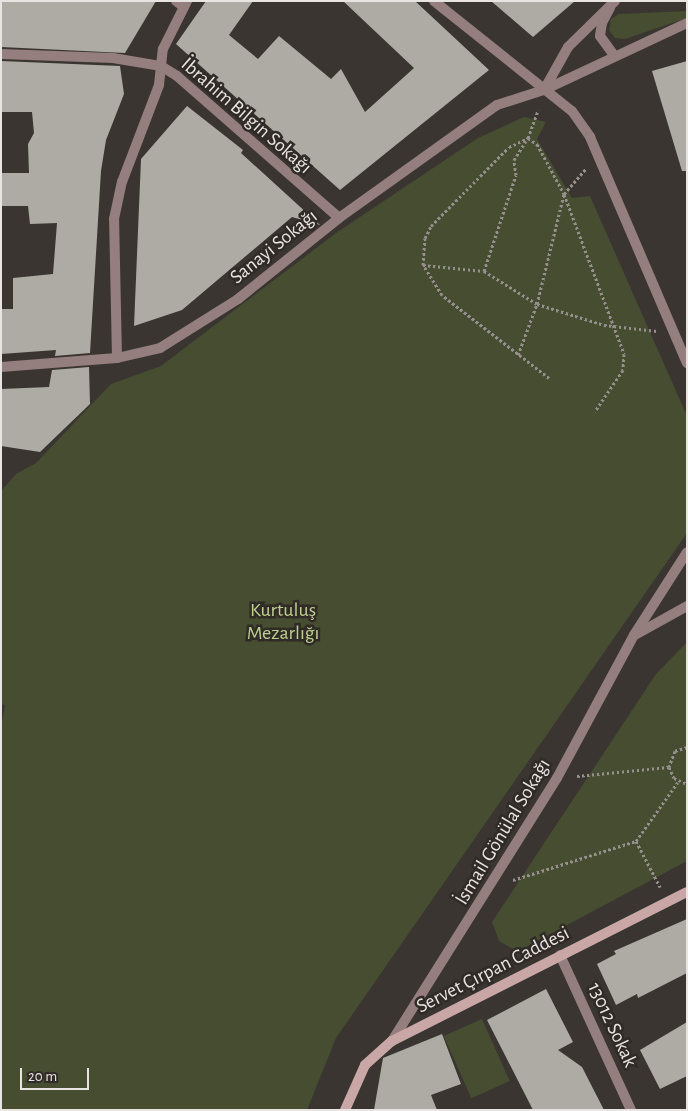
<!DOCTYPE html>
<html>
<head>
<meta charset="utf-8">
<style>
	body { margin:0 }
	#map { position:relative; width:688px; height:1111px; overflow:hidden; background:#3a3531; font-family:"Alegreya Sans",sans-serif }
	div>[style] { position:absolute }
	.green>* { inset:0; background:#464d31; transform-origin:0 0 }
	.building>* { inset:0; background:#adaba4 }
	.path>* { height:3px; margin-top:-1.5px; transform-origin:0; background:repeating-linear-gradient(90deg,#95908d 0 2.5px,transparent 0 5px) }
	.lane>* { height:10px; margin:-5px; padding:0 5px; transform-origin:5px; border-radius:5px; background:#947e7e }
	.street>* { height:10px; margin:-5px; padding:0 5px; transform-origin:5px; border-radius:5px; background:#947e7e }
	.secondary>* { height:10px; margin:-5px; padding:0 5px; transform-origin:5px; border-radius:5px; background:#c9a7a6 }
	span { translate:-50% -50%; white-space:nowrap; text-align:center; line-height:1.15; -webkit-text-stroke:5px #302b27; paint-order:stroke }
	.street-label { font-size:20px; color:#e8e4e2 }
	.park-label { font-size:20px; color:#becf8e }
	.frame { position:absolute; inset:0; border:2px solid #e8e4e2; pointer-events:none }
	.scale { position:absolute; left:20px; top:1068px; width:69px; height:22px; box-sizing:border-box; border:2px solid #e8e4e2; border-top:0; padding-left:6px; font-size:15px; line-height:18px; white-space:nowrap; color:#e8e4e2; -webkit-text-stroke:4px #302b27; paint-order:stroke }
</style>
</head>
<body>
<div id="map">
	<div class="green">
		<div style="clip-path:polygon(687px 11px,687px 18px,625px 39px,615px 38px,609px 30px,611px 19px,619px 14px)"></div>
		<div style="clip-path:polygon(524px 117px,546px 122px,537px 139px,572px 198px,590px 196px,687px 416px,687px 533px,336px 1038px,307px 1110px,1px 1110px,1px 728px,5px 705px,1px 704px,1px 491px,16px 474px,36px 463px,111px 384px,161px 366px,336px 233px,478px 138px)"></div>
		<div style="clip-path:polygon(687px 642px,687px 861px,526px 947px,513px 949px,499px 941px,492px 922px,656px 674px)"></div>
		<div style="left:482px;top:1019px;width:68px;height:42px;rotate:66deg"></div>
	</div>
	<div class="building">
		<div style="clip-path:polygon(1px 1px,156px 1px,125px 53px,1px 47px)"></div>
		<div style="clip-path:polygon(206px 1px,253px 1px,229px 35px,258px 59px,279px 36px,331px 79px,341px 69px,365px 112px,414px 68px,343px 1px,415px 1px,489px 70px,340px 190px,176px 44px)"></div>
		<div style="clip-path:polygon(491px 1px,575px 1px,533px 37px)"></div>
		<div style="clip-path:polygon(1px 61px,120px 66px,124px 94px,106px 140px,101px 171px,90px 353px,55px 356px,56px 350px,1px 354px,1px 309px,13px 309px,13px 278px,53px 274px,57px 223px,30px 224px,28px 206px,1px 206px,1px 173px,29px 173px,28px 144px,34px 133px,32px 112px,1px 112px)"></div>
		<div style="clip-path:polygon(687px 61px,687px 171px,682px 171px,652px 71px)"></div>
		<div style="clip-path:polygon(187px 106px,243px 150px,241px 153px,320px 225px,292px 217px,182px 310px,134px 326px,141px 159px)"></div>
		<div style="clip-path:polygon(89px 367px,90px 404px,40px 452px,1px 446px,1px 389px,49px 387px,52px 370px)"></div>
		<div style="clip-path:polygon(687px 919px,687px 973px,638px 998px,637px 994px,616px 1005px,597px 964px,616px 954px,614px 951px)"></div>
		<div style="clip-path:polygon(546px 989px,573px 1042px,558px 1050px,582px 1067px,604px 1110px,533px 1110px,487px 1020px)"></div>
		<div style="clip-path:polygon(687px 1022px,687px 1076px,660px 1089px,640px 1050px)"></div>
		<div style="clip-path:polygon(442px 1034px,461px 1084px,431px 1095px,437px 1110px,374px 1110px,383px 1058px)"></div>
	</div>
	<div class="path">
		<div style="left:423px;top:265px;width:61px;rotate:5.6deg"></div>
		<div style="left:484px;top:271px;width:62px;rotate:31.9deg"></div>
		<div style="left:537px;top:304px;width:70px;rotate:17.4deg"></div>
		<div style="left:604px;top:325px;width:53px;rotate:6.5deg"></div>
		<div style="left:484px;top:271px;width:101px;rotate:-71.6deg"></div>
		<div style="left:516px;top:175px;width:15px;rotate:-98deg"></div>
		<div style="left:514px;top:160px;width:26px;rotate:-58deg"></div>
		<div style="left:528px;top:138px;width:30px;rotate:-70deg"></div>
		<div style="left:518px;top:355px;width:54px;rotate:-69.6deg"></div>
		<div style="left:537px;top:304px;width:113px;rotate:-76.2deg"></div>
		<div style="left:564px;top:194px;width:33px;rotate:-49deg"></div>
		<div style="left:549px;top:378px;width:135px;rotate:-142.2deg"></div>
		<div style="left:442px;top:295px;width:36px;rotate:-122deg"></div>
		<div style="left:423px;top:265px;width:27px;rotate:-86deg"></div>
		<div style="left:425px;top:238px;width:13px;rotate:-63deg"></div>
		<div style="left:431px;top:226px;width:111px;rotate:-45.4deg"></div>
		<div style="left:509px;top:147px;width:21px;rotate:-25deg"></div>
		<div style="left:528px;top:138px;width:11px;rotate:34deg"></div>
		<div style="left:537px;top:144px;width:57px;rotate:61.6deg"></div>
		<div style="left:564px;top:194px;width:171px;rotate:69.4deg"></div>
		<div style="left:624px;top:354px;width:16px;rotate:94deg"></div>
		<div style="left:623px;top:370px;width:50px;rotate:124.3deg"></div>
		<div style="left:687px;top:747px;width:13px;rotate:162deg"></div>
		<div style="left:675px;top:751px;width:17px;rotate:111deg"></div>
		<div style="left:669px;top:767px;width:12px;rotate:66deg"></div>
		<div style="left:674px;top:778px;width:14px;rotate:25deg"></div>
		<div style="left:577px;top:776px;width:92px;rotate:-5.6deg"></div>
		<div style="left:636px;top:841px;width:52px;rotate:62.4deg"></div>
		<div style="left:513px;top:880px;width:129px;rotate:-17.6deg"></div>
		<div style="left:636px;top:841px;width:72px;rotate:-54.6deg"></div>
	</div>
	<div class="lane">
		<div style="left:176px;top:1px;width:10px;rotate:37deg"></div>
		<div style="left:610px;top:8px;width:17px;rotate:118deg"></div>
		<div style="left:602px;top:23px;width:13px;rotate:99deg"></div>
		<div style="left:600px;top:36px;width:24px;rotate:54deg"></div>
		<div style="left:1px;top:54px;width:112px;rotate:2deg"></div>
		<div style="left:113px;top:58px;width:49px;rotate:9.5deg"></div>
		<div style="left:161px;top:66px;width:19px;rotate:32deg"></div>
		<div style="left:177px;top:76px;width:215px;rotate:41.2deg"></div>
		<div style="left:560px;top:955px;width:170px;rotate:65.4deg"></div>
	</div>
	<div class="street">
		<div style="left:434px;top:1px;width:176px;rotate:38.6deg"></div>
		<div style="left:572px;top:111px;width:32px;rotate:55deg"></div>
		<div style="left:590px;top:137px;width:246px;rotate:66.8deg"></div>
		<div style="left:544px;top:90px;width:49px;rotate:-60.8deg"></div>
		<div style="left:568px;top:47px;width:66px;rotate:-44.4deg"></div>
		<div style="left:117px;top:358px;width:139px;rotate:-91.2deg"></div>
		<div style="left:114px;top:219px;width:38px;rotate:-78deg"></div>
		<div style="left:122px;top:182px;width:104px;rotate:-69.1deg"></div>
		<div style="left:159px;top:85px;width:36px;rotate:-84deg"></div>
		<div style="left:163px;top:49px;width:54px;rotate:-63.4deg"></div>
		<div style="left:1px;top:367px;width:116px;rotate:-4.4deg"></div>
		<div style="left:117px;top:358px;width:44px;rotate:-13.1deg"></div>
		<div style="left:160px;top:348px;width:92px;rotate:-32.1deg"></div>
		<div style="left:238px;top:299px;width:129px;rotate:-38.7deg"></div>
		<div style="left:339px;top:218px;width:194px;rotate:-35.6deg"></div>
		<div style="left:497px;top:105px;width:49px;rotate:-17.7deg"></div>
		<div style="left:544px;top:90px;width:158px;rotate:-25.1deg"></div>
		<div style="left:635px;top:635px;width:60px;rotate:-29.1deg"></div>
		<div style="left:392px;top:1041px;width:310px;rotate:-57.9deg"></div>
		<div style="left:557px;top:778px;width:162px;rotate:-61.7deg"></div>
		<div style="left:634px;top:635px;width:98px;rotate:-57.4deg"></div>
	</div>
	<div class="secondary">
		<div style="left:345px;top:1110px;width:49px;rotate:-66deg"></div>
		<div style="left:365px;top:1065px;width:36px;rotate:-42deg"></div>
		<div style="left:392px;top:1041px;width:330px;rotate:-26.8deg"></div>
	</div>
	<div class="street-label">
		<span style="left:246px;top:116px;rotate:41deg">İbrahim Bilgin Sokağı</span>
		<span style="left:274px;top:247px;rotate:-39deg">Sanayi Sokağı</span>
		<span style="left:503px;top:832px;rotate:-59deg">İsmail Gönülal Sokağı</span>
		<span style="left:493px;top:970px;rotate:-27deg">Servet Çırpan Caddesi</span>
		<span style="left:612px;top:1025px;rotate:65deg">13012 Sokak</span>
	</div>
	<div class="park-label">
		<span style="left:283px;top:622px">Kurtuluş<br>Mezarlığı</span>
	</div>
	<div class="frame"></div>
	<div class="scale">20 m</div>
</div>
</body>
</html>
